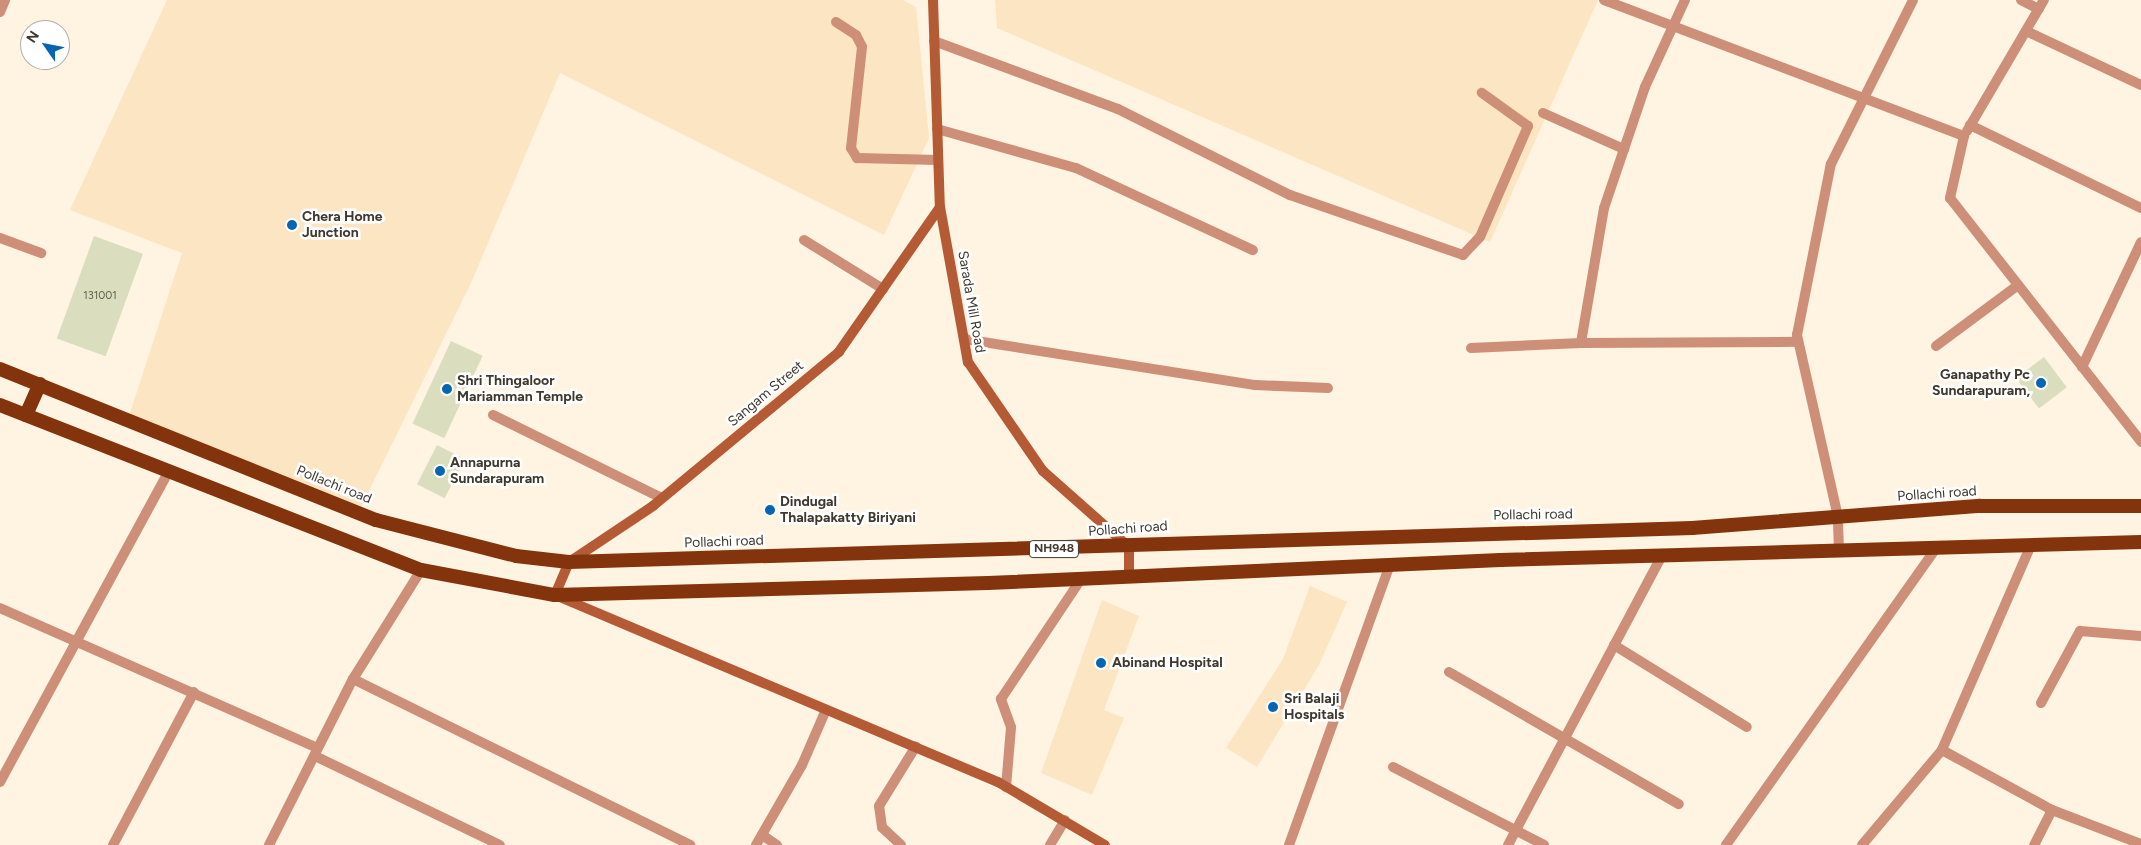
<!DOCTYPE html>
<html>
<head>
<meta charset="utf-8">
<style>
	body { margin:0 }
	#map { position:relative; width:2141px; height:845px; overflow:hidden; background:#fff3e2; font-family:Figtree,sans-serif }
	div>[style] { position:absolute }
	.built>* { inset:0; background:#fce5c2 }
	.building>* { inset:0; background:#dadebe; transform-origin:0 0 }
	.service>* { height:10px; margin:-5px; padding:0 5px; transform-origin:5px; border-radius:5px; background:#cd8f77 }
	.minor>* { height:10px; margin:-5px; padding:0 5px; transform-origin:5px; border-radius:5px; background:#cd8f77 }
	.tertiary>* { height:10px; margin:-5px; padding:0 5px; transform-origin:5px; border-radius:5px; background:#cd8f77 }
	.secondary>* { height:10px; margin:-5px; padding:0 5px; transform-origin:5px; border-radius:5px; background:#b45b36 }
	.trunk>* { height:14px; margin:-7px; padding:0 7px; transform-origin:7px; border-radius:7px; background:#83340c }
	.dots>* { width:14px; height:14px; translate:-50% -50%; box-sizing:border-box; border:2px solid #fff; border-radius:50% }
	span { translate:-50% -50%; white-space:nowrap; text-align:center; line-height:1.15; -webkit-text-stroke:5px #fff; paint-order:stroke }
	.number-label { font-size:11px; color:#666251 }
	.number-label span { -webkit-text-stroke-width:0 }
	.shield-label span { padding:1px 4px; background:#fff; border:1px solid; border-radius:4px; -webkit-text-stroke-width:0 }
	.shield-label { font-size:12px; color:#3f382d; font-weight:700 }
	.poi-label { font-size:14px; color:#3f382d; font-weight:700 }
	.left { translate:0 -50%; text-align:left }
	.right { translate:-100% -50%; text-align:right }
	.street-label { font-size:14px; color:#3f382d }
	.north { position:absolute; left:20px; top:20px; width:50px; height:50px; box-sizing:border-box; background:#fff; border:1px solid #b2afab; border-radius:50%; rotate:303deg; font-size:14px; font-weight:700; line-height:20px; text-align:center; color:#3f382d }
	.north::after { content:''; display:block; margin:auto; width:18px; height:22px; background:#0466b3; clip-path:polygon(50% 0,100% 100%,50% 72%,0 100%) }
</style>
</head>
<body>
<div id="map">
	<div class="built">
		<div style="clip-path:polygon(167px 0,903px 0,916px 7px,929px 138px,884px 235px,560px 73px,471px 283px,361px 507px,129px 416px,182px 253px,70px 210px)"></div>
		<div style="clip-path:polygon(995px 0,1598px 0,1490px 242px,997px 28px)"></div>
		<div style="clip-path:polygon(1310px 586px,1347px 602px,1319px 665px,1257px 767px,1226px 748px,1283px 659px)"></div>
		<div style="clip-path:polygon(1102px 600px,1139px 616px,1104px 710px,1124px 718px,1092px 795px,1041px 773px)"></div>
	</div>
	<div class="building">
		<div style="left:94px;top:236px;width:52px;height:109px;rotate:20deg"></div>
		<div style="left:451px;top:341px;width:35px;height:91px;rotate:25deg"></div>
		<div style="left:2044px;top:357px;width:38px;height:35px;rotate:53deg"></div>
		<div style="left:437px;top:445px;width:31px;height:44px;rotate:27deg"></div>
	</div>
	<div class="service">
		<div style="left:836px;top:22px;width:24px;rotate:33deg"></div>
		<div style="left:856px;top:35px;width:13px;rotate:63deg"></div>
		<div style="left:862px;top:47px;width:102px;rotate:96.2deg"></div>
		<div style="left:851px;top:148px;width:12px;rotate:59deg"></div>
		<div style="left:857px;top:158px;width:81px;rotate:1.4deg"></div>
		<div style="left:804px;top:240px;width:93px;rotate:31.8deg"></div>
		<div style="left:901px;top:845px;width:26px;rotate:-137deg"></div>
		<div style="left:882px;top:827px;width:21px;rotate:-98deg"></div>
		<div style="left:879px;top:806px;width:70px;rotate:-58.3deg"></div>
	</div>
	<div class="minor">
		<div style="left:1604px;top:0;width:385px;rotate:20.7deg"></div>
		<div style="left:1964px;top:136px;width:64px;rotate:102.7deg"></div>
		<div style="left:1950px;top:198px;width:310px;rotate:51.9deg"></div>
		<div style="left:1685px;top:0;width:96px;rotate:114.7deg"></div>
		<div style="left:1645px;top:87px;width:128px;rotate:108.7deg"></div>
		<div style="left:1604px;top:208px;width:137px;rotate:99.7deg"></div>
		<div style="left:1581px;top:343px;width:216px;rotate:-0.3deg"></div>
		<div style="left:2021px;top:0;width:20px;rotate:27deg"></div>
		<div style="left:0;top:12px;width:13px;rotate:-67deg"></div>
		<div style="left:2026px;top:31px;width:127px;rotate:25.2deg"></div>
		<div style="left:934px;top:41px;width:196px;rotate:20.3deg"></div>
		<div style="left:1118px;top:109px;width:192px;rotate:26.6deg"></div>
		<div style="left:1290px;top:195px;width:183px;rotate:19.1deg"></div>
		<div style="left:1463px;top:255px;width:25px;rotate:-47deg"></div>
		<div style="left:1480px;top:237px;width:121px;rotate:-66.6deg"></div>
		<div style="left:1528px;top:126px;width:57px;rotate:-144.3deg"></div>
		<div style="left:1543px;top:113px;width:89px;rotate:24deg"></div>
		<div style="left:1970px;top:125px;width:190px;rotate:25.9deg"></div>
		<div style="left:937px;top:129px;width:144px;rotate:15.7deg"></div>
		<div style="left:1076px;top:168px;width:195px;rotate:24.9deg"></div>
		<div style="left:1967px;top:131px;width:152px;rotate:-59.6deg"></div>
		<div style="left:0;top:238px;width:44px;rotate:20.1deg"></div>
		<div style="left:964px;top:339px;width:295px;rotate:9deg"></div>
		<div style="left:1255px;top:385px;width:73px;rotate:2.4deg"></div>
		<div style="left:1936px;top:346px;width:102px;rotate:-36.6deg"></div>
		<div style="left:1471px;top:348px;width:110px;rotate:-2.6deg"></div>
		<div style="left:2082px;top:367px;width:138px;rotate:-64.7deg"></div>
		<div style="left:493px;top:415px;width:188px;rotate:26.2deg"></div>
		<div style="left:2031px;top:545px;width:223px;rotate:113.5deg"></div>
		<div style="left:1942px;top:750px;width:125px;rotate:28.6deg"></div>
		<div style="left:2052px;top:810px;width:39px;rotate:117deg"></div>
		<div style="left:1839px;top:551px;width:34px;rotate:-92deg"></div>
		<div style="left:1838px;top:517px;width:187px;rotate:-102.7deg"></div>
		<div style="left:1797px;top:335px;width:174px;rotate:-78.8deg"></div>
		<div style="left:1831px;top:164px;width:183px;rotate:-63.4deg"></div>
		<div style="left:0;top:608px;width:347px;rotate:23.8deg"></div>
		<div style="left:1614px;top:645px;width:156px;rotate:31.7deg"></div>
		<div style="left:1449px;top:672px;width:265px;rotate:29.9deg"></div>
		<div style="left:353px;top:679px;width:376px;rotate:26.2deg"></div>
		<div style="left:2041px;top:703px;width:82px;rotate:-61.6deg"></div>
		<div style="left:2080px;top:631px;width:61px;rotate:4.7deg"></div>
		<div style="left:315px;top:756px;width:205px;rotate:25.7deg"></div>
		<div style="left:1393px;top:767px;width:170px;rotate:27.3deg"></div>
		<div style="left:0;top:782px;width:354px;rotate:-61.5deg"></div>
		<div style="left:1006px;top:787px;width:60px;rotate:-85.2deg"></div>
		<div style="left:1011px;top:727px;width:30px;rotate:-110deg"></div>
		<div style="left:1001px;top:699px;width:144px;rotate:-56.3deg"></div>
		<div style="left:2052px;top:810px;width:95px;rotate:20.9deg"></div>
		<div style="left:762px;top:835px;width:18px;rotate:34deg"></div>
		<div style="left:113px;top:845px;width:173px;rotate:-62.1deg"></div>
		<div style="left:269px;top:845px;width:186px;rotate:-63.2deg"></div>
		<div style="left:353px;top:679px;width:128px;rotate:-58deg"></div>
		<div style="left:1050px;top:845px;width:29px;rotate:-59deg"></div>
		<div style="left:1289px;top:845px;width:298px;rotate:-70.2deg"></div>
		<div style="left:1508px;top:845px;width:328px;rotate:-62deg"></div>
		<div style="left:1726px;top:845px;width:364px;rotate:-54.7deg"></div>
		<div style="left:1862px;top:845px;width:124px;rotate:-49.9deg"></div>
	</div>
	<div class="tertiary">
		<div style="left:756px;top:845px;width:92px;rotate:-60.1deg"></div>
		<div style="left:802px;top:765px;width:58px;rotate:-66.5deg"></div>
	</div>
	<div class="secondary">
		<div style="left:933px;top:0;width:207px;rotate:88.1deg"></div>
		<div style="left:940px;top:207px;width:158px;rotate:79.8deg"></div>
		<div style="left:968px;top:362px;width:132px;rotate:55.5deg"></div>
		<div style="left:1043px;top:471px;width:115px;rotate:41.5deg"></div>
		<div style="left:1129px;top:547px;width:30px;rotate:90deg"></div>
		<div style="left:940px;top:207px;width:177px;rotate:124.9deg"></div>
		<div style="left:839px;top:352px;width:241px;rotate:140.4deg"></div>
		<div style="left:653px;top:506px;width:101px;rotate:146.3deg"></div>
		<div style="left:569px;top:562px;width:36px;rotate:113deg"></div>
		<div style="left:555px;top:595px;width:481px;rotate:22.9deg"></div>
		<div style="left:998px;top:782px;width:124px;rotate:30.5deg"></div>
	</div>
	<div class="trunk">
		<div style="left:0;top:369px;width:405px;rotate:21.9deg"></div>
		<div style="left:376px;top:520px;width:145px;rotate:14.4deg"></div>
		<div style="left:516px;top:556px;width:53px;rotate:6.5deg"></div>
		<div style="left:569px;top:562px;width:1124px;rotate:-1.73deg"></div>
		<div style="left:1692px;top:528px;width:289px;rotate:-4.4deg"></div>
		<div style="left:1980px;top:506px;width:161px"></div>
		<div style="left:0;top:405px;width:452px;rotate:21.4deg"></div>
		<div style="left:421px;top:570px;width:136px;rotate:10.6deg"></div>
		<div style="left:555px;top:595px;width:433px;rotate:-1.6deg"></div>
		<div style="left:988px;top:583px;width:513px;rotate:-2.57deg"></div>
		<div style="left:1500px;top:560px;width:641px;rotate:-1.61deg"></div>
		<div style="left:26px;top:415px;width:34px;rotate:-66deg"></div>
	</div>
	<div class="dots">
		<div style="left:292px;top:225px;background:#0466b3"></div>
		<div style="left:2041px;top:383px;background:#0466b3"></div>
		<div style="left:447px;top:389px;background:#0466b3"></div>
		<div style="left:440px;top:471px;background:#0466b3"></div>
		<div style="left:770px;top:510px;background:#0466b3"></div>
		<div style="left:1101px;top:663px;background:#0466b3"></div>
		<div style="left:1273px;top:707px;background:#0466b3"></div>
	</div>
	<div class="number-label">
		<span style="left:100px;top:296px">131001</span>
	</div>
	<div class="shield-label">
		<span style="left:1054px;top:549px">NH948</span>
	</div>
	<div class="poi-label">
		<span class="left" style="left:302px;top:225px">Chera Home<br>Junction</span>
		<span class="right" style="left:2030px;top:383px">Ganapathy Pc<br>Sundarapuram,</span>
		<span class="left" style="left:457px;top:389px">Shri Thingaloor<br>Mariamman Temple</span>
		<span class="left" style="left:450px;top:471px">Annapurna<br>Sundarapuram</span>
		<span class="left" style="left:780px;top:510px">Dindugal<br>Thalapakatty Biriyani</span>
		<span class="left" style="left:1112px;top:663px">Abinand Hospital</span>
		<span class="left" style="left:1284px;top:707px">Sri Balaji<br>Hospitals</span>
	</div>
	<div class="street-label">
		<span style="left:971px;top:302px;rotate:80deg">Sarada Mill Road</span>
		<span style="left:766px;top:394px;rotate:-40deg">Sangam Street</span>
		<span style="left:334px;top:485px;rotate:22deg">Pollachi road</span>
		<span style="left:1937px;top:494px;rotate:-4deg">Pollachi road</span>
		<span style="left:1533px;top:515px;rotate:-1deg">Pollachi road</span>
		<span style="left:1128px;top:529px;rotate:-4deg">Pollachi road</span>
		<span style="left:724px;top:542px;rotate:-2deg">Pollachi road</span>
	</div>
	<div class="north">N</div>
</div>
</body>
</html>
